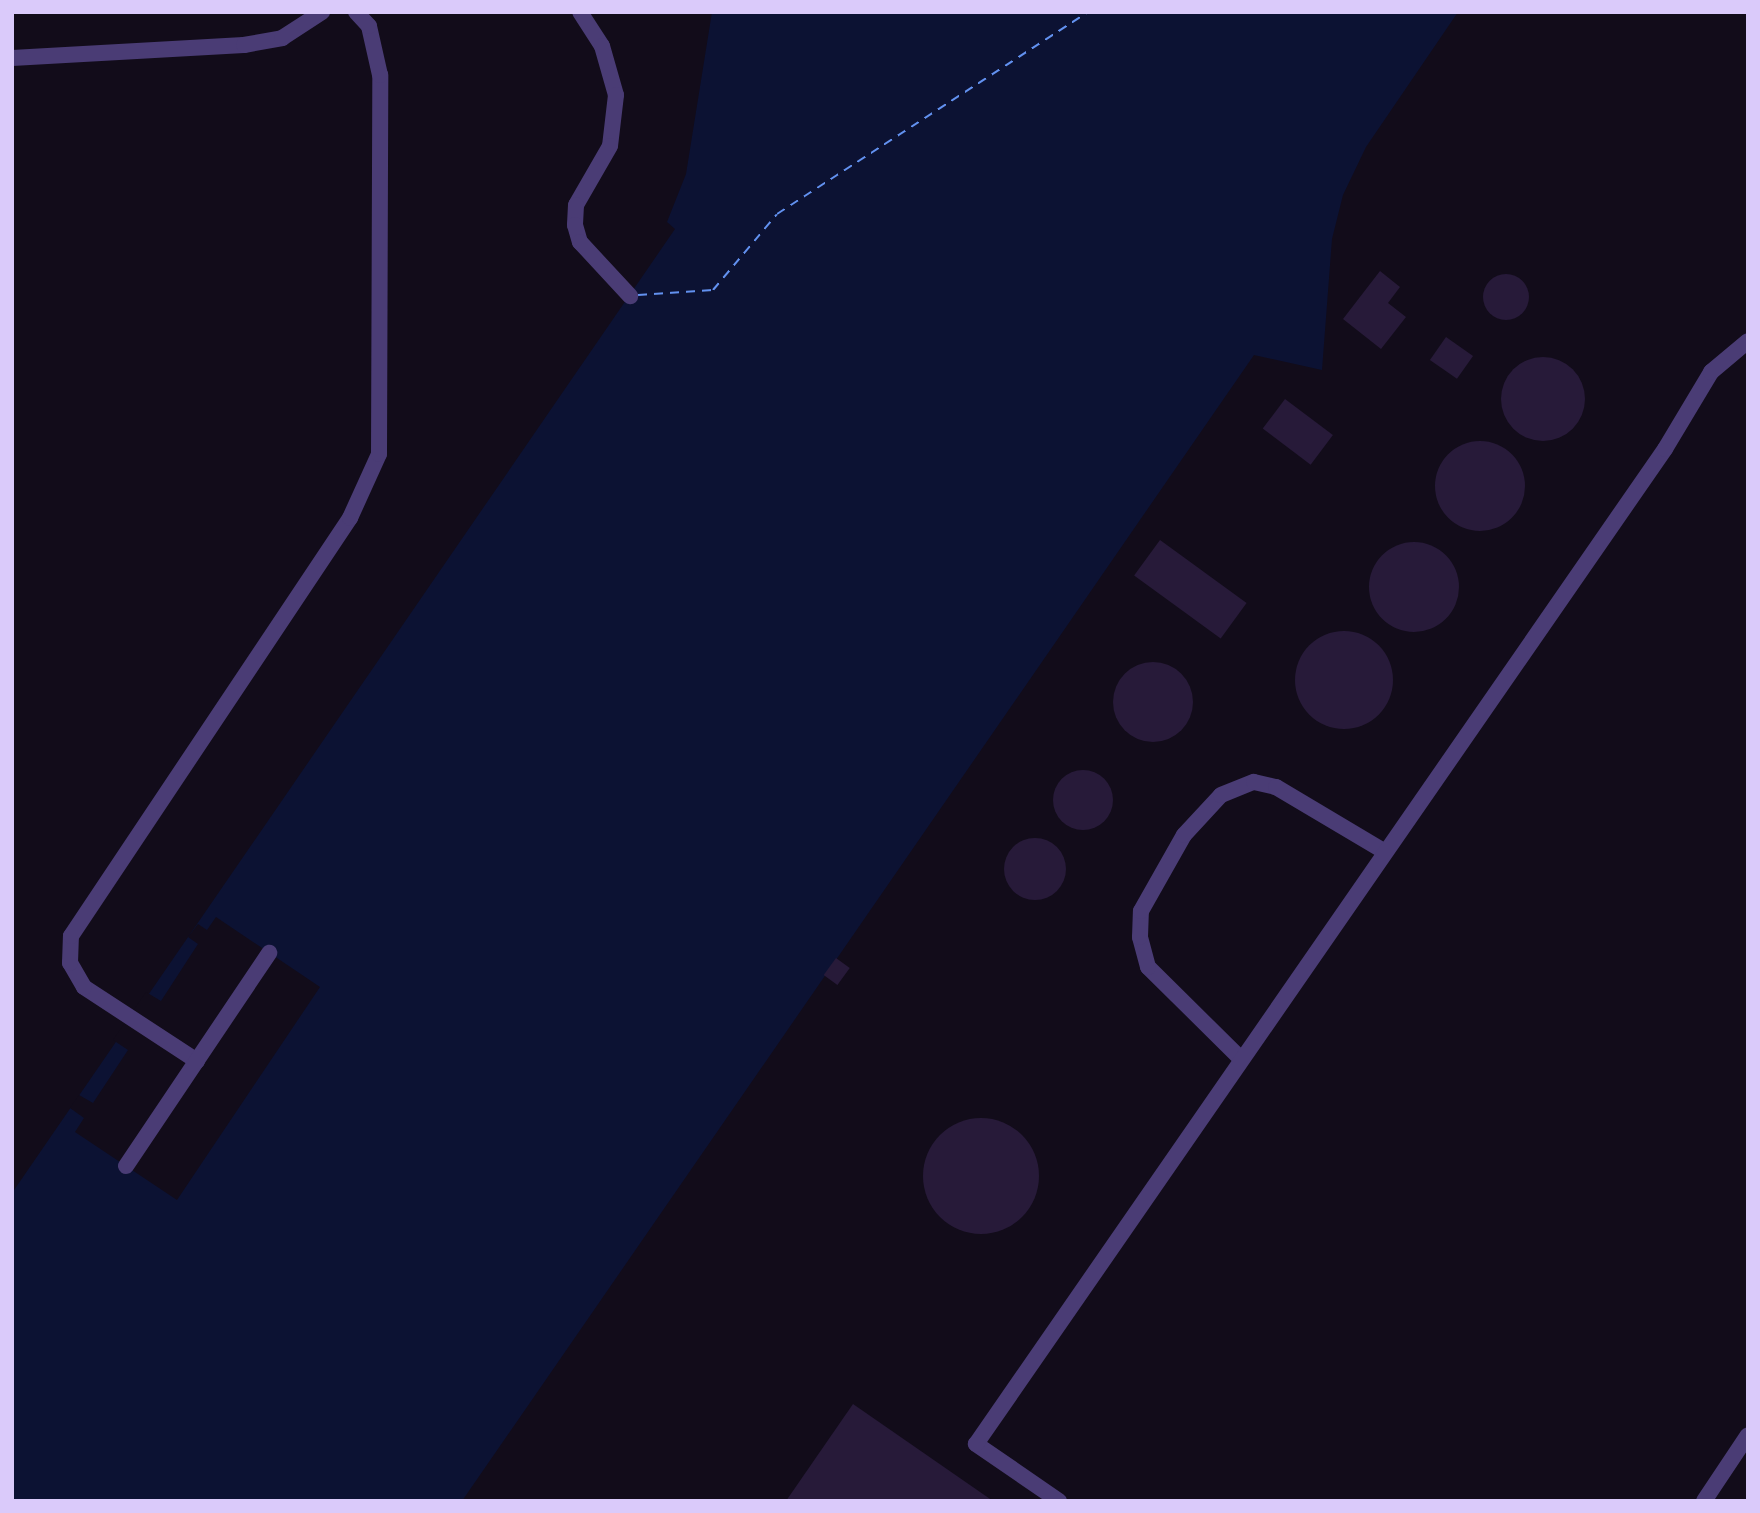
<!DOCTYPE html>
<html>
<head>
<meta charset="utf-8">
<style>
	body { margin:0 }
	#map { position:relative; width:1760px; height:1513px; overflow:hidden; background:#120c1a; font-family:"Source Sans 3",sans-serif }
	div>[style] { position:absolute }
	.water>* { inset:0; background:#0c1233 }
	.pier>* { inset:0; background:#120c1a }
	.ferry>* { height:2px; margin-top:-1px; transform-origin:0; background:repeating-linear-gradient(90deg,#6291f0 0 9px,transparent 0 16px) }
	.building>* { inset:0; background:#271a39; transform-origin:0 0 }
	.round { border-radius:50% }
	.lane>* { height:16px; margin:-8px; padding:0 8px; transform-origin:8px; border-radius:8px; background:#4a3c75 }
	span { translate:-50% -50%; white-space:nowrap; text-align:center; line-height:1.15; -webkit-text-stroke:5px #120c1a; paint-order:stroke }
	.frame { position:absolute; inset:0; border:14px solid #dacafa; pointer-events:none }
</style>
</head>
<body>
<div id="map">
	<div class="water">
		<div style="clip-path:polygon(712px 12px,1458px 12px,1366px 147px,1343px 195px,1332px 239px,1322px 370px,1254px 355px,462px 1501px,12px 1501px,12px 1193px,675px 229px,667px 222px,686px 174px)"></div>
	</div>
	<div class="pier">
		<div style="clip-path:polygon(216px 917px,320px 987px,177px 1200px,75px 1132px,84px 1118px,70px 1108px,79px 1095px,93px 1103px,128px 1050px,113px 1040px,146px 992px,161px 1001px,198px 944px,188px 937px,198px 924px,207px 930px)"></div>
	</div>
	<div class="ferry">
		<div style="left:638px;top:295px;width:75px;rotate:-3.8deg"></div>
		<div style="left:713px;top:290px;width:99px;rotate:-49.9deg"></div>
		<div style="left:777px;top:214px;width:371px;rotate:-33deg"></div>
	</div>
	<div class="building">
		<div style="clip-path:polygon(1380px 271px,1400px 287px,1388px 303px,1406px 317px,1381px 349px,1343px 319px)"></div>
		<div class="round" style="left:1483px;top:274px;width:46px;height:46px"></div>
		<div style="left:1446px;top:337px;width:33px;height:28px;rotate:35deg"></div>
		<div class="round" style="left:1501px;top:357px;width:84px;height:84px"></div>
		<div style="left:1285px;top:399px;width:60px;height:37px;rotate:37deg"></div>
		<div class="round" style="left:1435px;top:441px;width:90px;height:90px"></div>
		<div style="left:1160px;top:540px;width:107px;height:44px;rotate:36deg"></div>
		<div class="round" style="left:1369px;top:542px;width:90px;height:90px"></div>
		<div class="round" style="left:1295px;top:631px;width:98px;height:98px"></div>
		<div class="round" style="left:1113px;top:662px;width:80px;height:80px"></div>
		<div class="round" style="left:1053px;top:770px;width:60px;height:60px"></div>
		<div class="round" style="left:1004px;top:838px;width:62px;height:62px"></div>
		<div style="left:836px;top:958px;width:17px;height:21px;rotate:36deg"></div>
		<div class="round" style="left:923px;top:1118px;width:116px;height:116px"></div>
		<div style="clip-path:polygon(853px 1404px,993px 1501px,786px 1501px)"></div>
	</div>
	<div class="lane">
		<div style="left:580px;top:12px;width:40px;rotate:57.1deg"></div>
		<div style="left:602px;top:46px;width:51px;rotate:74.1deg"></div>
		<div style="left:616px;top:95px;width:51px;rotate:96.7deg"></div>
		<div style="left:610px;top:146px;width:68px;rotate:120deg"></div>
		<div style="left:576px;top:205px;width:20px;rotate:93deg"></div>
		<div style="left:575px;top:225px;width:18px;rotate:74deg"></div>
		<div style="left:580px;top:242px;width:74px;rotate:47.2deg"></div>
		<div style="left:12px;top:58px;width:232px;rotate:-3.2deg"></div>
		<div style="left:244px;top:45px;width:39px;rotate:-10deg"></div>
		<div style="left:282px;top:38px;width:48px;rotate:-33deg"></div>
		<div style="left:1239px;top:1057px;width:128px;rotate:-135.3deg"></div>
		<div style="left:1148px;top:967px;width:31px;rotate:-105deg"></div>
		<div style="left:1140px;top:937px;width:26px;rotate:-88deg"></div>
		<div style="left:1141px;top:911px;width:87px;rotate:-60.5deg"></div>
		<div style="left:1184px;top:835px;width:54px;rotate:-47.2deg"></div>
		<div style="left:1221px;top:795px;width:35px;rotate:-22deg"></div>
		<div style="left:1254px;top:782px;width:23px;rotate:13deg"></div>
		<div style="left:1276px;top:787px;width:123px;rotate:30.7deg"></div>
		<div style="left:197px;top:1061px;width:135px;rotate:-146.8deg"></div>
		<div style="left:84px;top:987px;width:28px;rotate:-120deg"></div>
		<div style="left:70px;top:963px;width:27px;rotate:-88deg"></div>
		<div style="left:71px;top:936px;width:503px;rotate:-56.28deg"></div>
		<div style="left:350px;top:518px;width:70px;rotate:-65.6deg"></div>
		<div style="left:379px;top:454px;width:379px;rotate:-89.8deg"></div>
		<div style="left:380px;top:75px;width:50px;rotate:-102.7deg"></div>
		<div style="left:369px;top:26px;width:19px;rotate:-133deg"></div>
		<div style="left:126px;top:1166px;width:257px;rotate:-56.1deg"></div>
		<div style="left:1059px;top:1501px;width:101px;rotate:-145.5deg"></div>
		<div style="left:976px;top:1444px;width:1210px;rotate:-55.3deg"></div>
		<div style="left:1665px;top:449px;width:90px;rotate:-59.1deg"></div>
		<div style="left:1711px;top:372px;width:48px;rotate:-40deg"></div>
		<div style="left:1704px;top:1501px;width:79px;rotate:-56.3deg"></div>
	</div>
	<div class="frame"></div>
</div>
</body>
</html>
